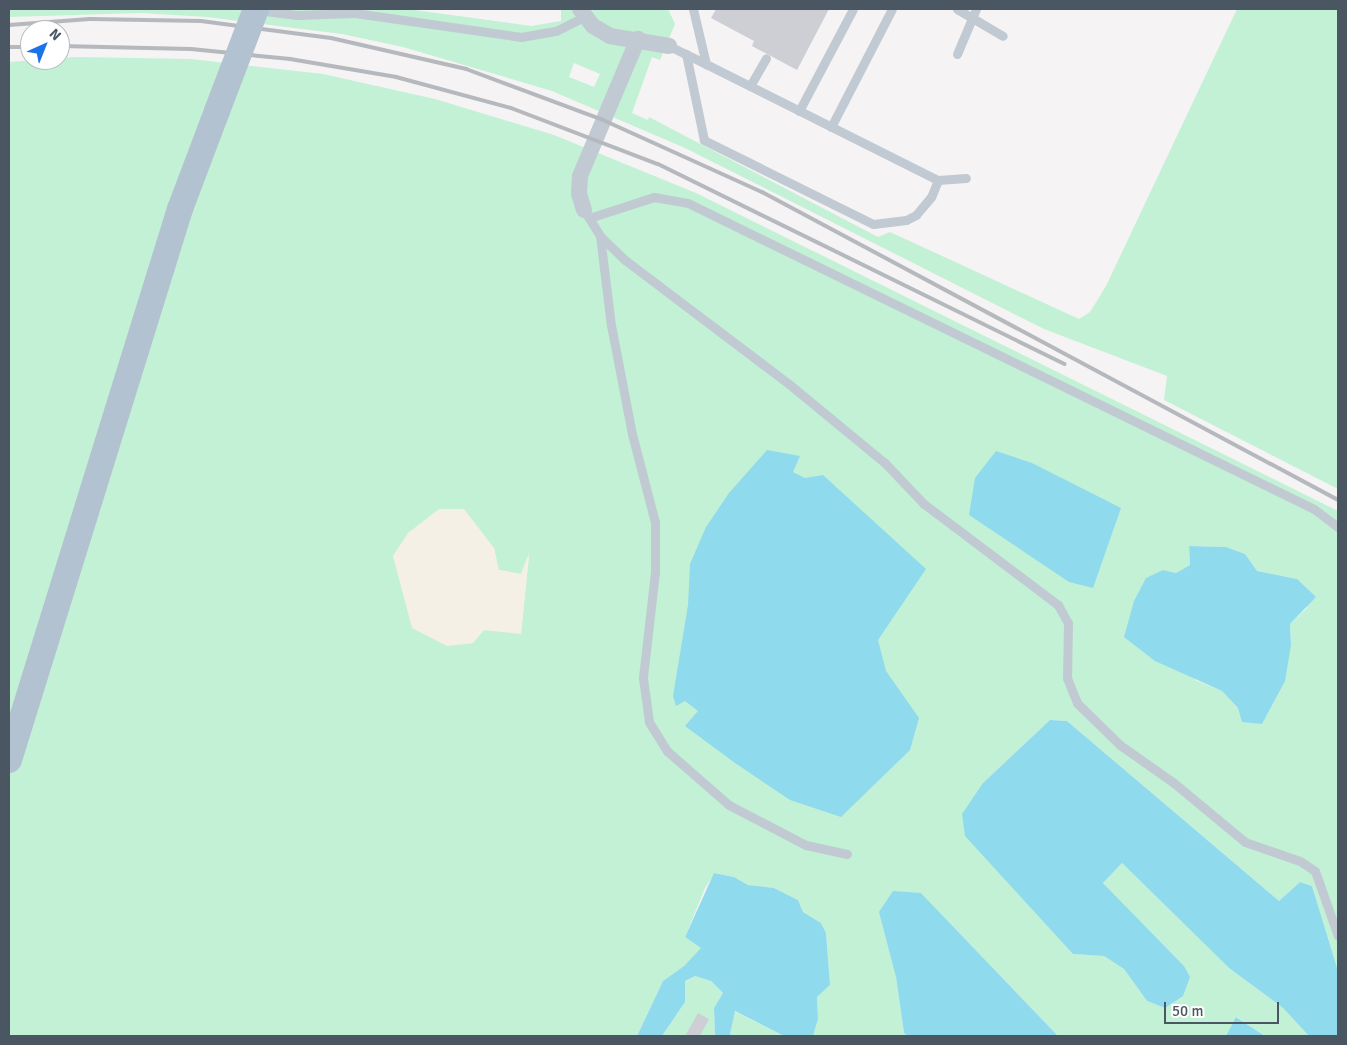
<!DOCTYPE html>
<html>
<head>
<meta charset="utf-8">
<style>
	body { margin:0 }
	#map { position:relative; width:1347px; height:1045px; overflow:hidden; background:#f5f3f3; font-family:Signika,sans-serif }
	div>[style] { position:absolute }
	.green>* { inset:0; background:#c3f1d5 }
	.sand>* { inset:0; background:#f5f0e5 }
	.water>* { inset:0; background:#90daee }
	.building>* { inset:0; background:#cdcfd5 }
	.lane>* { height:9px; margin:-4.5px; padding:0 4.5px; transform-origin:4.5px; border-radius:4.5px; background:#c1cad2 }
	.street>* { height:16px; margin:-8px; padding:0 8px; transform-origin:8px; border-radius:8px; background:#c1cad2 }
	.primary>* { height:26px; margin:-13px; padding:0 13px; transform-origin:13px; border-radius:13px; background:#b3c2d1 }
	.rail>* { height:4px; margin:-2px; padding:0 2px; transform-origin:2px; border-radius:2px; background:#b5b8bd }
	.primary-bridge>* { height:26px; margin:-13px; padding:0 13px; transform-origin:13px; border-radius:13px; background:#b3c2d1 }
	span { translate:-50% -50%; white-space:nowrap; text-align:center; line-height:1.15; -webkit-text-stroke:4px #fff; paint-order:stroke }
	.frame { position:absolute; inset:0; border:10px solid #4a5661; pointer-events:none }
	.north { position:absolute; left:20px; top:20px; width:50px; height:50px; box-sizing:border-box; background:#fff; border:1px solid #b7bbc0; border-radius:50%; rotate:44deg; font-size:14px; font-weight:700; line-height:20px; text-align:center; color:#4a5661 }
	.north::after { content:''; display:block; margin:auto; width:18px; height:22px; background:#1a73e8; clip-path:polygon(50% 0,100% 100%,50% 72%,0 100%) }
	.scale { position:absolute; left:1164px; top:1002px; width:115px; height:22px; box-sizing:border-box; border:2px solid #4a5661; border-top:0; padding-left:6px; font-size:15px; line-height:18px; white-space:nowrap; color:#4a5661; -webkit-text-stroke:4px #fff; paint-order:stroke }
</style>
</head>
<body>
<div id="map">
	<div class="green">
		<div style="clip-path:polygon(evenodd,9px 9px,407px 9px,531px 26px,561px 21px,561px 9px,668px 9px,675px 24px,660px 60px,652px 57px,632px 113px,648px 120px,649px 117px,878px 237px,890px 232px,1079px 319px,1090px 312px,1106px 286px,1237px 9px,1338px 9px,1338px 489px,1164px 400px,1167px 376px,1044px 329px,685px 148px,552px 91px,403px 47px,342px 34px,207px 17px,141px 13px,9px 17px,9px 9px,574px 63px,600px 74px,594px 87px,569px 77px,574px 63px)"></div>
		<div style="clip-path:polygon(evenodd,76px 57px,191px 59px,323px 74px,435px 99px,554px 135px,696px 193px,1338px 511px,1338px 971px,1312px 886px,1300px 882px,1279px 901px,1067px 721px,1050px 720px,983px 783px,1073px 954px,1104px 956px,1124px 969px,1147px 1001px,1165px 1008px,1184px 966px,1103px 883px,1122px 863px,1229px 968px,1283px 1008px,1309px 1036px,1265px 1036px,1237px 1017px,1226px 1036px,1058px 1036px,921px 893px,896px 977px,904px 1033px,907px 1036px,813px 1036px,818px 1019px,817px 997px,830px 985px,826px 933px,821px 923px,803px 912px,798px 900px,774px 888px,748px 885px,734px 877px,715px 873px,705px 888px,685px 937px,702px 948px,684px 966px,663px 981px,637px 1036px,9px 1036px,9px 62px,76px 57px,1189px 546px,1226px 547px,1245px 554px,1257px 571px,1297px 579px,1307px 608px,1290px 624px,1291px 645px,1238px 708px,1222px 691px,1195px 680px,1163px 570px,1176px 573px,1190px 565px,1189px 546px,76px 57px,494px 548px,498px 570px,521px 574px,529px 556px,521px 633px,484px 630px,402px 587px,393px 556px,494px 548px)"></div>
		<div style="clip-path:polygon(695px 976px,711px 981px,723px 993px,714px 1008px,715px 1036px,662px 1036px,685px 1002px,685px 981px)"></div>
		<div style="clip-path:polygon(734px 1011px,782px 1035px,787px 1036px,734px 1036px,730px 1034px)"></div>
	</div>
	<div class="sand">
		<div style="clip-path:polygon(439px 509px,464px 509px,494px 548px,499px 570px,521px 574px,529px 553px,521px 634px,484px 630px,473px 643px,447px 646px,412px 628px,393px 556px,408px 533px)"></div>
	</div>
	<div class="water">
		<div style="clip-path:polygon(767px 450px,800px 456px,793px 472px,805px 478px,823px 475px,926px 569px,878px 640px,886px 671px,919px 718px,910px 750px,841px 817px,790px 800px,735px 763px,685px 726px,698px 711px,685px 701px,676px 706px,673px 696px,688px 605px,690px 564px,706px 527px,729px 493px)"></div>
		<div style="clip-path:polygon(996px 451px,1032px 463px,1121px 508px,1093px 588px,1069px 582px,969px 515px,975px 478px)"></div>
		<div style="clip-path:polygon(1189px 546px,1226px 547px,1245px 554px,1257px 571px,1297px 579px,1316px 597px,1290px 624px,1291px 645px,1285px 681px,1262px 724px,1242px 722px,1238px 708px,1222px 691px,1155px 661px,1124px 637px,1134px 601px,1146px 578px,1163px 570px,1176px 573px,1190px 565px)"></div>
		<div style="clip-path:polygon(1050px 720px,1067px 721px,1279px 901px,1300px 882px,1312px 886px,1338px 971px,1338px 1036px,1309px 1036px,1283px 1008px,1229px 968px,1122px 863px,1103px 883px,1184px 966px,1190px 977px,1183px 996px,1165px 1008px,1147px 1001px,1124px 969px,1104px 956px,1073px 954px,965px 836px,962px 814px,983px 783px)"></div>
		<div style="clip-path:polygon(714px 873px,734px 877px,748px 885px,774px 888px,798px 900px,803px 912px,821px 923px,826px 933px,830px 985px,817px 997px,818px 1019px,813px 1036px,782px 1035px,735px 1011px,730px 1034px,734px 1036px,715px 1036px,714px 1008px,723px 993px,711px 981px,695px 976px,685px 981px,685px 1002px,662px 1036px,637px 1036px,663px 981px,684px 966px,701px 948px,685px 937px)"></div>
		<div style="clip-path:polygon(893px 891px,921px 893px,1058px 1036px,907px 1036px,904px 1033px,896px 977px,879px 912px)"></div>
		<div style="clip-path:polygon(1236px 1017px,1265px 1036px,1226px 1036px)"></div>
	</div>
	<div class="building">
		<div style="clip-path:polygon(716px 9px,829px 9px,797px 70px,752px 46px,754px 41px,711px 18px)"></div>
		<div style="clip-path:polygon(698px 1013px,709px 1019px,700px 1036px,685px 1036px)"></div>
	</div>
	<div class="lane">
		<div style="left:693px;top:9px;width:57px;rotate:76.7deg"></div>
		<div style="left:957px;top:9px;width:53px;rotate:30.4deg"></div>
		<div style="left:257px;top:10px;width:40px;rotate:7.1deg"></div>
		<div style="left:297px;top:15px;width:58px;rotate:-2deg"></div>
		<div style="left:355px;top:13px;width:168px;rotate:8.2deg"></div>
		<div style="left:521px;top:37px;width:36px;rotate:-10deg"></div>
		<div style="left:556px;top:31px;width:31px;rotate:-27deg"></div>
		<div style="left:669px;top:46px;width:41px;rotate:25.9deg"></div>
		<div style="left:706px;top:64px;width:259px;rotate:26.6deg"></div>
		<div style="left:938px;top:180px;width:18px;rotate:112deg"></div>
		<div style="left:931px;top:197px;width:23px;rotate:130deg"></div>
		<div style="left:916px;top:215px;width:11px;rotate:153deg"></div>
		<div style="left:906px;top:220px;width:33px;rotate:173deg"></div>
		<div style="left:873px;top:224px;width:189px;rotate:-153.6deg"></div>
		<div style="left:704px;top:140px;width:88px;rotate:-101.8deg"></div>
		<div style="left:957px;top:54px;width:49px;rotate:-67.1deg"></div>
		<div style="left:750px;top:86px;width:32px;rotate:-60deg"></div>
		<div style="left:799px;top:111px;width:115px;rotate:-62.1deg"></div>
		<div style="left:831px;top:127px;width:133px;rotate:-62.7deg"></div>
		<div style="left:938px;top:180px;width:28px;rotate:-4deg"></div>
		<div style="left:584px;top:210px;width:31px;rotate:58deg"></div>
		<div style="left:600px;top:236px;width:35px;rotate:44deg"></div>
		<div style="left:625px;top:260px;width:206px;rotate:37.1deg"></div>
		<div style="left:789px;top:384px;width:124px;rotate:39.5deg"></div>
		<div style="left:885px;top:463px;width:57px;rotate:46.4deg"></div>
		<div style="left:924px;top:504px;width:168px;rotate:37deg"></div>
		<div style="left:1058px;top:605px;width:21px;rotate:61deg"></div>
		<div style="left:1068px;top:623px;width:55px;rotate:91deg"></div>
		<div style="left:1067px;top:678px;width:27px;rotate:68deg"></div>
		<div style="left:1077px;top:703px;width:60px;rotate:44.3deg"></div>
		<div style="left:1120px;top:745px;width:66px;rotate:35.1deg"></div>
		<div style="left:1174px;top:783px;width:92px;rotate:39.7deg"></div>
		<div style="left:1245px;top:842px;width:58px;rotate:19.1deg"></div>
		<div style="left:1300px;top:861px;width:18px;rotate:34deg"></div>
		<div style="left:1315px;top:871px;width:69px;rotate:70.5deg"></div>
		<div style="left:589px;top:218px;width:68px;rotate:-17.9deg"></div>
		<div style="left:654px;top:197px;width:35px;rotate:10deg"></div>
		<div style="left:688px;top:203px;width:697px;rotate:26.05deg"></div>
		<div style="left:1314px;top:509px;width:30px;rotate:37deg"></div>
		<div style="left:600px;top:236px;width:90px;rotate:83deg"></div>
		<div style="left:611px;top:325px;width:111px;rotate:79.1deg"></div>
		<div style="left:632px;top:434px;width:91px;rotate:75.4deg"></div>
		<div style="left:655px;top:522px;width:50px;rotate:90deg"></div>
		<div style="left:655px;top:572px;width:107px;rotate:96.5deg"></div>
		<div style="left:643px;top:678px;width:44px;rotate:82.2deg"></div>
		<div style="left:649px;top:722px;width:34px;rotate:58deg"></div>
		<div style="left:667px;top:751px;width:82px;rotate:41.1deg"></div>
		<div style="left:729px;top:805px;width:87px;rotate:27.5deg"></div>
		<div style="left:806px;top:845px;width:42px;rotate:12.4deg"></div>
	</div>
	<div class="street">
		<div style="left:580px;top:9px;width:21px;rotate:53deg"></div>
		<div style="left:593px;top:26px;width:20px;rotate:30deg"></div>
		<div style="left:610px;top:36px;width:60px;rotate:9.6deg"></div>
		<div style="left:584px;top:210px;width:17px;rotate:-107deg"></div>
		<div style="left:579px;top:194px;width:18px;rotate:-87deg"></div>
		<div style="left:580px;top:176px;width:149px;rotate:-67.1deg"></div>
	</div>
	<div class="primary">
		<div style="left:9px;top:760px;width:577px;rotate:-72.76deg"></div>
		<div style="left:180px;top:209px;width:105px;rotate:-69.3deg"></div>
	</div>
	<div class="rail">
		<div style="left:9px;top:25px;width:81px;rotate:-4.2deg"></div>
		<div style="left:90px;top:19px;width:111px;rotate:1deg"></div>
		<div style="left:201px;top:21px;width:131px;rotate:7.5deg"></div>
		<div style="left:331px;top:38px;width:139px;rotate:12.9deg"></div>
		<div style="left:466px;top:69px;width:146px;rotate:20.4deg"></div>
		<div style="left:603px;top:120px;width:175px;rotate:24.4deg"></div>
		<div style="left:762px;top:192px;width:653px;rotate:28.13deg"></div>
		<div style="left:60px;top:46px;width:131px;rotate:1.3deg"></div>
		<div style="left:191px;top:49px;width:100px;rotate:5.8deg"></div>
		<div style="left:290px;top:59px;width:108px;rotate:9.6deg"></div>
		<div style="left:396px;top:77px;width:119px;rotate:15.1deg"></div>
		<div style="left:511px;top:108px;width:157px;rotate:20.9deg"></div>
		<div style="left:658px;top:164px;width:453px;rotate:26.2deg"></div>
		<div style="left:9px;top:47px;width:21px"></div>
	</div>
	<div class="primary-bridge">
		<div style="left:217px;top:111px;width:109px;rotate:-69.1deg"></div>
	</div>
	<div class="frame"></div>
	<div class="north">N</div>
	<div class="scale">50 m</div>
</div>
</body>
</html>
